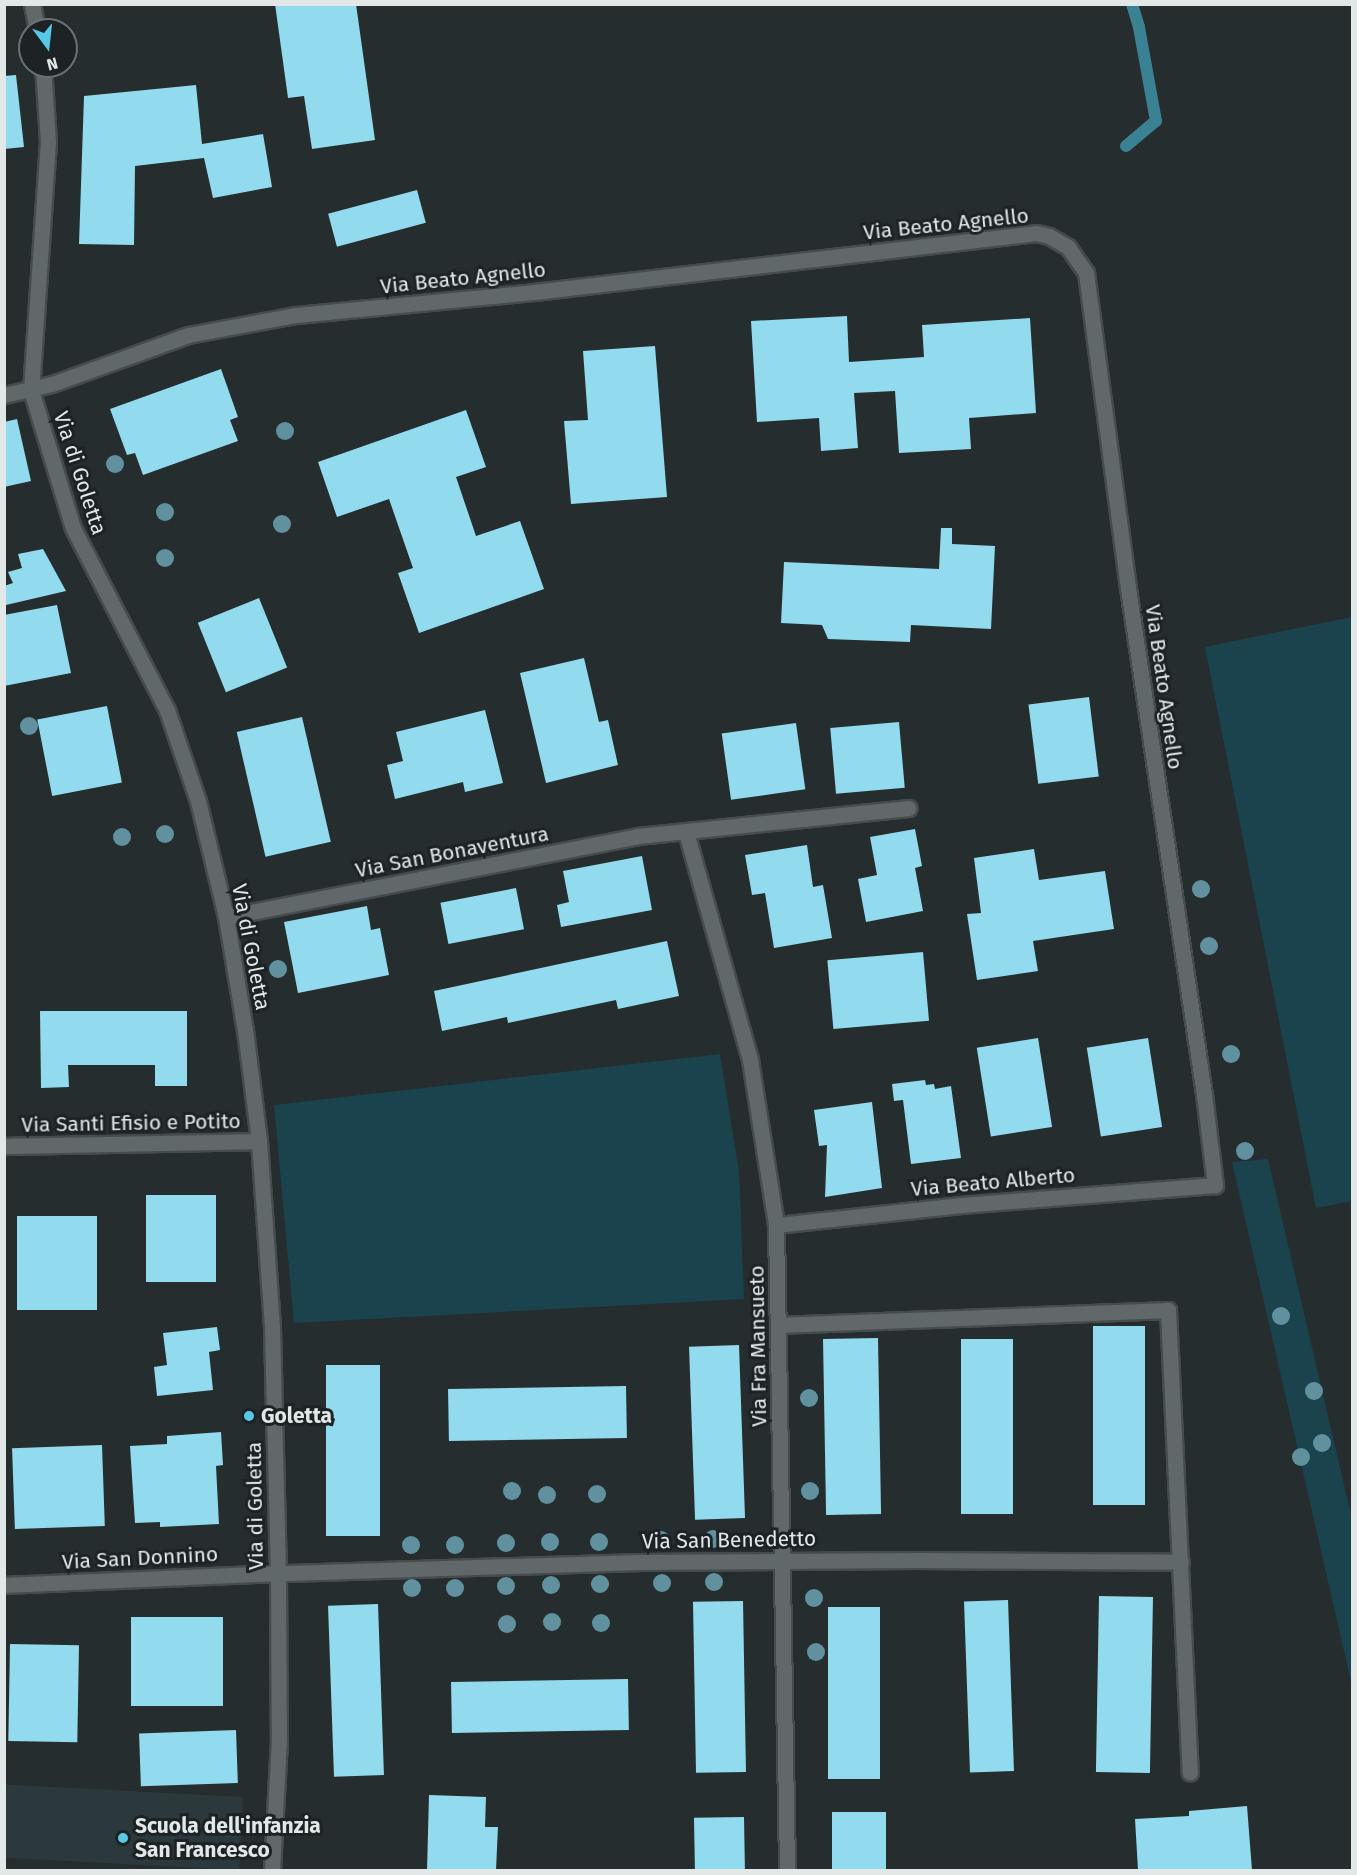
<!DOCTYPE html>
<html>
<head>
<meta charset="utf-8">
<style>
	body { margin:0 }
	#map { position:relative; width:1357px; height:1875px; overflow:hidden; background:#262d2f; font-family:"Fira Sans",sans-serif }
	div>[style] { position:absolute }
	.built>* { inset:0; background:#2b393c; transform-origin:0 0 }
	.green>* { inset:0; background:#1b434d }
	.stream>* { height:12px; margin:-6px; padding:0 6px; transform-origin:6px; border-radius:6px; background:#398193 }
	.building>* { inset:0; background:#92daed; transform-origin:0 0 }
	.roads { filter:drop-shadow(2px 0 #464c4d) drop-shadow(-2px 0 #464c4d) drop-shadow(0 2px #464c4d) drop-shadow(0 -2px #464c4d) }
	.service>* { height:15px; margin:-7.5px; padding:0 7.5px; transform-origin:7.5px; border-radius:7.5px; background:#60686a }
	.minor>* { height:15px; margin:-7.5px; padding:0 7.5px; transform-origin:7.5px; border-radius:7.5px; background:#60686a }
	.trees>* { width:18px; height:18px; margin:-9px; border-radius:50%; background:#61919f }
	.dots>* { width:16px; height:16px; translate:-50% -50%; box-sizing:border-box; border:3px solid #1d2325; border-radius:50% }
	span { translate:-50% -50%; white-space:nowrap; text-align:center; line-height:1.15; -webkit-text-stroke:6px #1d2325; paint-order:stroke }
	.street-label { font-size:21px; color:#e2e7e8 }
	.poi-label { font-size:21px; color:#e2e7e8; font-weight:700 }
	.left { translate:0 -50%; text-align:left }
	.frame { position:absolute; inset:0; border:6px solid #e2e7e8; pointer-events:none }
	.north { position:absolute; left:18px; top:18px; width:60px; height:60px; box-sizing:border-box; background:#1d2325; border:2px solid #6c7173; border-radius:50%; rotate:165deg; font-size:16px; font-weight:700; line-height:24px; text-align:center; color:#e2e7e8 }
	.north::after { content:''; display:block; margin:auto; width:21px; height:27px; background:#59c8e4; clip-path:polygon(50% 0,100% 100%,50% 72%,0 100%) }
</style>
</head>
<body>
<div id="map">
	<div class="built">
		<div style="left:243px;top:1797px;width:73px;height:238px;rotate:93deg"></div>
	</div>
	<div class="green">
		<div style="clip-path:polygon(1352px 617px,1352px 1201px,1316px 1208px,1205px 647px)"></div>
		<div style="clip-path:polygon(720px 1054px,739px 1172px,744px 1299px,294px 1323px,274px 1105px)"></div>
		<div style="clip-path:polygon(1268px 1159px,1352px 1519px,1352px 1686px,1232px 1162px)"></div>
	</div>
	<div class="stream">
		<div style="left:1126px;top:146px;width:39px;rotate:-40deg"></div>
		<div style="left:1156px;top:121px;width:96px;rotate:-100.3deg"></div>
		<div style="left:1139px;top:27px;width:24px;rotate:-107deg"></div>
	</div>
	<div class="building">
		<div style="clip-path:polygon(275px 4px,356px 4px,375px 140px,312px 149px,304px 96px,288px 98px)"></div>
		<div style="clip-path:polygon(16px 75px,24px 147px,4px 149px,4px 76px)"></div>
		<div style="clip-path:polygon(196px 85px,202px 144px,263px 134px,272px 187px,213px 198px,204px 158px,135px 166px,134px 245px,79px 244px,84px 96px)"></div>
		<div style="left:417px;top:190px;width:34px;height:92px;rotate:75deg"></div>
		<div style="clip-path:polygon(847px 316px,849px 362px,924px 357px,922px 325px,1030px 318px,1036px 413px,969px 418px,971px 449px,899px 453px,895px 391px,854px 393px,858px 448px,821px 451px,819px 418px,757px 422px,751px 321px)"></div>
		<div style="clip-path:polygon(655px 346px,667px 497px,571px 504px,564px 421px,588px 420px,583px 351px)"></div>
		<div style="clip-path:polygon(221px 369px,238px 417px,230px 420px,238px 441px,143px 475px,135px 453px,127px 455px,110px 409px)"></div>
		<div style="clip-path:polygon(466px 410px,486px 467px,456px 477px,476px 536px,520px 521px,544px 589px,419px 633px,398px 573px,413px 568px,389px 499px,337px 517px,318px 462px)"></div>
		<div style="clip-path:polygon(17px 419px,31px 481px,4px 487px,4px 422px)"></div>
		<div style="clip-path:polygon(941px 528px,952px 528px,952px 544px,995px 546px,991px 629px,911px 625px,910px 642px,828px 639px,822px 625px,781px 623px,784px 562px,939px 569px)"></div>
		<div style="clip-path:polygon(43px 549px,66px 591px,6px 605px,4px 586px,13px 583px,8px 572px,22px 568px,18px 554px)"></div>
		<div style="left:259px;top:598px;width:75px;height:66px;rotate:68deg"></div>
		<div style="clip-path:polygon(57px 605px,71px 673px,4px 686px,4px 615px)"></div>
		<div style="clip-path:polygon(584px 658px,599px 722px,608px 720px,618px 765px,546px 783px,520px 673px)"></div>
		<div style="left:1089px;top:697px;width:80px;height:61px;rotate:83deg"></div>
		<div style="left:107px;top:706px;width:78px;height:71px;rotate:79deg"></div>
		<div style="clip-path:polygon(485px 710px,503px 783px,465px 792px,463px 782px,395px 799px,387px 765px,403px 761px,396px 732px)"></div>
		<div style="left:302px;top:717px;width:128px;height:67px;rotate:77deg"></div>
		<div style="left:899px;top:722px;width:66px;height:69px;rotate:85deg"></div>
		<div style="left:796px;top:723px;width:67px;height:75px;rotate:82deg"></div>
		<div style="clip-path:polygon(915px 829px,922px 866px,915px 868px,923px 911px,866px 922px,858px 879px,877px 875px,870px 837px)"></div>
		<div style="clip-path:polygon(807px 845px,813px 887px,823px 885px,832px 938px,774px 948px,765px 893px,752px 895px,745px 855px)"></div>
		<div style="clip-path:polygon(1034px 849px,1039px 880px,1105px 871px,1114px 929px,1033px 941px,1038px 971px,977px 980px,967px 914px,981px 913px,974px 858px)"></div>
		<div style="clip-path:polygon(642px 856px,652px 910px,561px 927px,557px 905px,569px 902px,563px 871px)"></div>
		<div style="left:516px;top:888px;width:42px;height:77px;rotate:79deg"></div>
		<div style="clip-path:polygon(367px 906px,371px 930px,380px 928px,389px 975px,298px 993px,284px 922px)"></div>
		<div style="clip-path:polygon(667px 941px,679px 996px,618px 1009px,616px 1000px,508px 1023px,507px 1017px,442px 1031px,434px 991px)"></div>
		<div style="left:923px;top:952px;width:69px;height:96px;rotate:85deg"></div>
		<div style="clip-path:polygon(40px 1011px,187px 1011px,187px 1086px,155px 1086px,155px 1065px,68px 1065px,69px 1087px,41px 1088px)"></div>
		<div style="left:1038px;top:1038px;width:90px;height:62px;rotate:81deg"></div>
		<div style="left:1148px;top:1038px;width:90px;height:62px;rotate:81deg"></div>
		<div style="clip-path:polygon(925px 1080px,926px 1085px,934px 1084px,935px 1089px,951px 1086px,961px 1158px,911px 1164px,903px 1100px,894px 1101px,892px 1084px)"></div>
		<div style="clip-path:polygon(872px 1102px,882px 1188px,825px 1197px,827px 1145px,819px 1146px,814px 1110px)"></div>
		<div style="left:146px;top:1195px;width:70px;height:87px"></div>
		<div style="left:17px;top:1216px;width:80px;height:94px"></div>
		<div style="left:1093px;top:1326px;width:52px;height:179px"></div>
		<div style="clip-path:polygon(217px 1327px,220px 1350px,209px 1352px,213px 1390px,157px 1396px,154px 1367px,167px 1365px,163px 1333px)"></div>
		<div style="left:878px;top:1338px;width:176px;height:55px;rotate:89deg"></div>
		<div style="left:961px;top:1339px;width:52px;height:175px"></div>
		<div style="left:739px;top:1345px;width:173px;height:50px;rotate:88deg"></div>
		<div style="left:326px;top:1365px;width:54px;height:171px"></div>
		<div style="left:626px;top:1386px;width:52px;height:178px;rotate:89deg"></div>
		<div style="clip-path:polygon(221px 1432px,223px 1465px,216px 1466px,219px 1524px,160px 1527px,160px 1522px,135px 1523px,130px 1446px,167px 1444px,167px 1436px)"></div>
		<div style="left:102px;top:1445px;width:81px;height:90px;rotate:88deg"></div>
		<div style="left:1099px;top:1596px;width:54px;height:176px;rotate:1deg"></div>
		<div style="left:1008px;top:1600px;width:171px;height:44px;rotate:88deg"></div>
		<div style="left:743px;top:1601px;width:171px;height:50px;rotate:89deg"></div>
		<div style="left:378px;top:1604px;width:171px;height:50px;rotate:88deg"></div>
		<div style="left:828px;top:1607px;width:52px;height:172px"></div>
		<div style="left:223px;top:1617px;width:89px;height:92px;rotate:90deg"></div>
		<div style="left:10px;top:1644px;width:69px;height:97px;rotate:1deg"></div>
		<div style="left:628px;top:1679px;width:51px;height:177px;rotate:89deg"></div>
		<div style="left:236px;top:1730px;width:53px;height:97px;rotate:88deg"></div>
		<div style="clip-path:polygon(429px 1795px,486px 1797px,485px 1827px,498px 1827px,496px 1870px,427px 1870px)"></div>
		<div style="clip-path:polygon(1247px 1806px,1252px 1870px,1138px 1870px,1135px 1819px,1189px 1816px,1189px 1811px)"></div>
		<div style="left:832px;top:1812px;width:54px;height:58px"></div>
		<div style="left:744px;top:1817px;width:53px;height:50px;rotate:89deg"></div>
	</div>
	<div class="roads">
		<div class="service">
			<div style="left:778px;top:1325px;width:390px;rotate:-2.2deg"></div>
			<div style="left:1168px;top:1310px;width:463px;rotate:87.3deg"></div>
		</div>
		<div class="minor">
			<div style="left:32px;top:4px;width:26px;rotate:79deg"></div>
			<div style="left:43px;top:66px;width:75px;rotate:86.2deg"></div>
			<div style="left:48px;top:141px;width:250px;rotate:93.9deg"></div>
			<div style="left:31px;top:390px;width:144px;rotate:73.1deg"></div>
			<div style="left:73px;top:528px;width:205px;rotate:62.7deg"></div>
			<div style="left:167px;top:710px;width:96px;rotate:71.2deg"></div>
			<div style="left:198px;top:801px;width:119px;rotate:76.4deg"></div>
			<div style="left:226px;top:917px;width:115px;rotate:80.5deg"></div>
			<div style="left:245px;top:1030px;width:112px;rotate:82.8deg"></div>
			<div style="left:259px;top:1141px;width:187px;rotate:86deg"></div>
			<div style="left:272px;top:1328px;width:246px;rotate:88.6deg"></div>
			<div style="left:278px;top:1574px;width:166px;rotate:89.7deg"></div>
			<div style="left:279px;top:1740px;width:130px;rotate:93.1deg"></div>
			<div style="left:4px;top:395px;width:49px;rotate:-12.9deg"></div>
			<div style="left:52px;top:384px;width:145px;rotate:-19.8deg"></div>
			<div style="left:188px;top:335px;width:110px;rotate:-10.5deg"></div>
			<div style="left:296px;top:315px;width:239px;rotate:-5.5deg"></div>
			<div style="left:534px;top:292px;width:505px;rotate:-6.7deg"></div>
			<div style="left:1036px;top:233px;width:13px;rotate:13deg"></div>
			<div style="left:1049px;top:236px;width:22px;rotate:30deg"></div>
			<div style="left:1068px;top:247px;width:32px;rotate:55deg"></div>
			<div style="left:1086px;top:273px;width:318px;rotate:82.4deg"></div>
			<div style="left:1128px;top:588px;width:512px;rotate:81.46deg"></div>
			<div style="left:1204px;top:1094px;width:92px;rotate:83.1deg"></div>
			<div style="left:1215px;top:1185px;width:255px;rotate:175.5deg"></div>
			<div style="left:961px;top:1205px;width:186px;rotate:173.8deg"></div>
			<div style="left:686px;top:832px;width:237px;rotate:74.3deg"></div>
			<div style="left:750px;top:1060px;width:167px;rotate:81deg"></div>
			<div style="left:776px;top:1225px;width:645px;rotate:89.02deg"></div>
			<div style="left:226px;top:917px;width:420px;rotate:-11.1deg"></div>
			<div style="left:638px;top:836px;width:272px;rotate:-5.9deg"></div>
			<div style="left:4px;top:1146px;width:255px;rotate:-1.1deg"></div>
			<div style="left:4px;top:1585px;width:252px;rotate:-2.5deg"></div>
			<div style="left:256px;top:1574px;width:385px;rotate:-1.8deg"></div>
			<div style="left:641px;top:1562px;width:276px;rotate:-0.4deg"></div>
			<div style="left:917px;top:1560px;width:264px;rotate:0.4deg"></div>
		</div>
	</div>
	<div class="trees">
		<div style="left:285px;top:431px"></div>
		<div style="left:115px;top:464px"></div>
		<div style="left:165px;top:512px"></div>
		<div style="left:282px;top:524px"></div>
		<div style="left:165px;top:558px"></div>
		<div style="left:29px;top:726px"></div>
		<div style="left:165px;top:834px"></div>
		<div style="left:122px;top:837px"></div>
		<div style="left:1201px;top:889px"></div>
		<div style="left:1209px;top:946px"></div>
		<div style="left:278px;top:969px"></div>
		<div style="left:1231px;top:1054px"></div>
		<div style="left:1245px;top:1151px"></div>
		<div style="left:1281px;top:1316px"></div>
		<div style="left:1314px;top:1391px"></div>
		<div style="left:809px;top:1398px"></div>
		<div style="left:1322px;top:1443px"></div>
		<div style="left:1301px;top:1457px"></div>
		<div style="left:512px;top:1491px"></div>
		<div style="left:810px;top:1491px"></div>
		<div style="left:597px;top:1494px"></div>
		<div style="left:547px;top:1495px"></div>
		<div style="left:713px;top:1539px"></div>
		<div style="left:661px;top:1540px"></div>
		<div style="left:550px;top:1542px"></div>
		<div style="left:599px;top:1542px"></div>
		<div style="left:506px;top:1543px"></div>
		<div style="left:411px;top:1545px"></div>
		<div style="left:455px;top:1545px"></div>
		<div style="left:714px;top:1582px"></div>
		<div style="left:662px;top:1583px"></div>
		<div style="left:600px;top:1584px"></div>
		<div style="left:551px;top:1585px"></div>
		<div style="left:506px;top:1586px"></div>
		<div style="left:412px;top:1588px"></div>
		<div style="left:455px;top:1588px"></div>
		<div style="left:814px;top:1598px"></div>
		<div style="left:552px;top:1622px"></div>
		<div style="left:601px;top:1623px"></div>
		<div style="left:507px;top:1624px"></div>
		<div style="left:816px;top:1652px"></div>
	</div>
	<div class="dots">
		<div style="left:249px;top:1416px;background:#59c8e4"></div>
		<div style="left:123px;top:1838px;background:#59c8e4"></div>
	</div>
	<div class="street-label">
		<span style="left:946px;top:224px;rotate:-6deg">Via Beato Agnello</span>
		<span style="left:463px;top:278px;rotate:-6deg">Via Beato Agnello</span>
		<span style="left:80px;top:473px;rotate:72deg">Via di Goletta</span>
		<span style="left:1164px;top:687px;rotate:82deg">Via Beato Agnello</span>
		<span style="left:452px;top:852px;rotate:-11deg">Via San Bonaventura</span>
		<span style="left:251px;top:947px;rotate:79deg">Via di Goletta</span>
		<span style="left:131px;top:1123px;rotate:-1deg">Via Santi Efisio e Potito</span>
		<span style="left:993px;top:1182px;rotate:-5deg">Via Beato Alberto</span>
		<span style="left:758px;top:1346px;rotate:-91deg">Via Fra Mansueto</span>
		<span style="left:255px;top:1506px;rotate:-91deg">Via di Goletta</span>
		<span style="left:729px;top:1540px;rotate:-1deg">Via San Benedetto</span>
		<span style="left:140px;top:1558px;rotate:-3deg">Via San Donnino</span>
	</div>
	<div class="poi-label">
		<span class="left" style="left:261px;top:1416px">Goletta</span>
		<span class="left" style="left:135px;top:1838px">Scuola dell'infanzia<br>San Francesco</span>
	</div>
	<div class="frame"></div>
	<div class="north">N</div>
</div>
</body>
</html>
